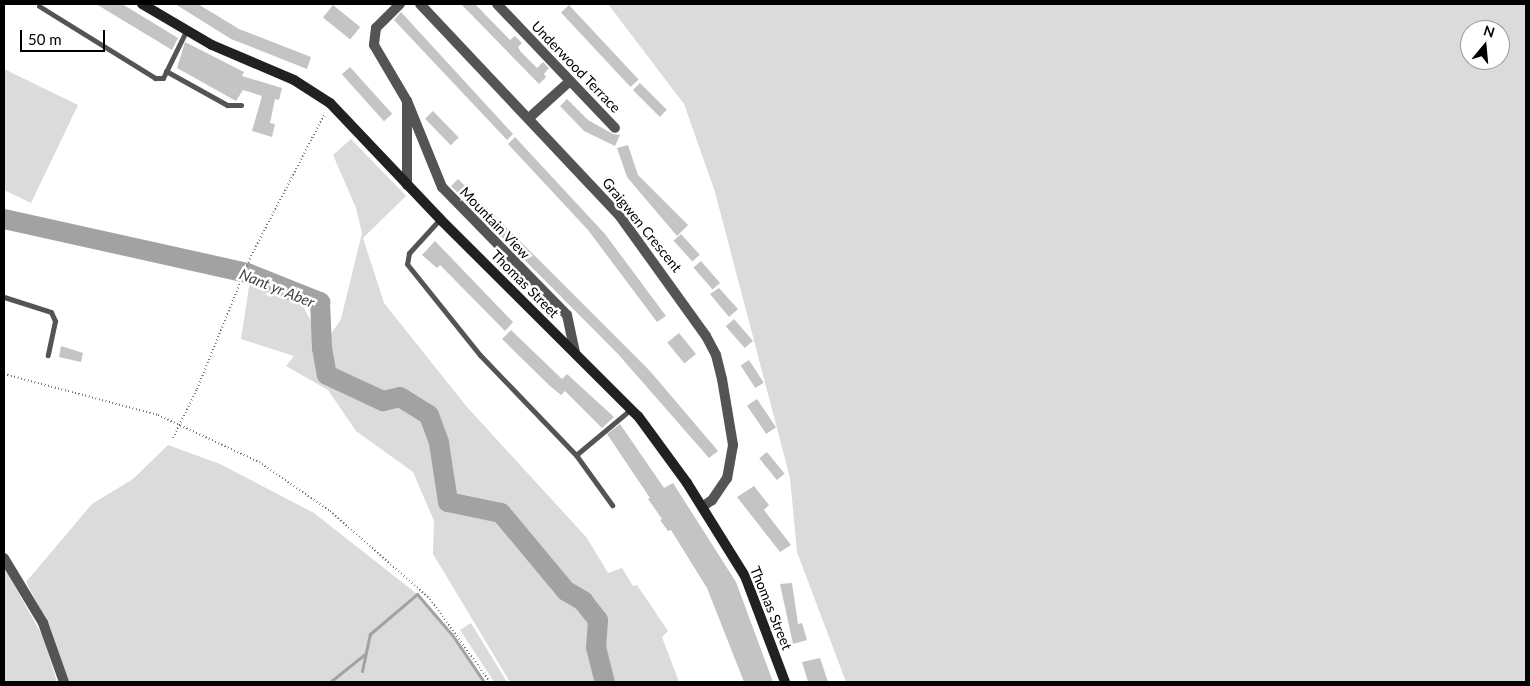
<!DOCTYPE html>
<html>
<head>
<meta charset="utf-8">
<style>
	body { margin:0 }
	#map { position:relative; width:1530px; height:686px; overflow:hidden; background:#fff; font-family:Lato,sans-serif }
	div>[style] { position:absolute }
	.green>* { inset:0; background:#dbdbdb }
	.stream>* { height:3px; margin:-1.5px; padding:0 1.5px; transform-origin:1.5px; border-radius:1.5px; background:#a2a2a2 }
	.river>* { height:20px; margin:-10px; padding:0 10px; transform-origin:10px; border-radius:10px; background:#a2a2a2 }
	.building>* { inset:0; background:#c4c4c4; transform-origin:0 0 }
	.path>* { height:2px; margin-top:-1px; transform-origin:0; background:repeating-linear-gradient(90deg,#767676 0 1px,transparent 0 3.5px) }
	.lane>* { height:5px; margin:-2.5px; padding:0 2.5px; transform-origin:2.5px; border-radius:2.5px; background:#545454 }
	.street>* { height:10px; margin:-5px; padding:0 5px; transform-origin:5px; border-radius:5px; background:#545454 }
	.secondary>* { height:10px; margin:-5px; padding:0 5px; transform-origin:5px; border-radius:5px; background:#212121 }
	.path-bridge>* { height:2px; margin-top:-1px; transform-origin:0; background:repeating-linear-gradient(90deg,#767676 0 1px,transparent 0 3.5px) }
	span { translate:-50% -50%; white-space:nowrap; text-align:center; line-height:1.15; -webkit-text-stroke:5px #fff; paint-order:stroke }
	.street-label { font-size:14px; color:#000 }
	.water-label { font-size:15px; color:#434343; font-style:italic }
	.frame { position:absolute; inset:0; border:5px solid #000; pointer-events:none }
	.north { position:absolute; left:1460px; top:20px; width:50px; height:50px; box-sizing:border-box; background:#fff; border:1px solid #999; border-radius:50%; rotate:17deg; font-size:14px; font-weight:700; line-height:20px; text-align:center; color:#000 }
	.north::after { content:''; display:block; margin:auto; width:18px; height:22px; background:#000; clip-path:polygon(50% 0,100% 100%,50% 72%,0 100%) }
	.scale { position:absolute; left:20px; top:30px; width:85px; height:22px; box-sizing:border-box; border:2px solid #000; border-top:0; padding-left:6px; font-size:15px; line-height:18px; white-space:nowrap; color:#000; -webkit-text-stroke:4px #fff; paint-order:stroke }
</style>
</head>
<body>
<div id="map">
	<div class="green">
		<div style="clip-path:polygon(evenodd,608px 4px,1526px 4px,1526px 682px,846px 682px,797px 552px,790px 478px,715px 192px,684px 104px,608px 4px,1470px 30px,1500px 30px,1500px 60px,1470px 60px,1470px 30px)"></div>
		<div style="clip-path:polygon(4px 69px,78px 105px,31px 203px,4px 190px)"></div>
		<div style="clip-path:polygon(351px 139px,406px 196px,363px 238px,384px 303px,467px 407px,587px 538px,608px 573px,622px 568px,633px 586px,637px 585px,668px 631px,662px 637px,679px 682px,510px 682px,433px 554px,434px 521px,413px 472px,356px 431px,328px 390px,286px 366px,294px 356px,241px 339px,251px 274px,296px 293px,311px 321px,321px 330px,322px 348px,341px 319px,362px 233px,356px 208px,333px 155px)"></div>
		<div style="clip-path:polygon(168px 445px,220px 464px,314px 513px,417px 594px,453px 637px,484px 682px,69px 682px,46px 620px,26px 582px,92px 504px,133px 479px)"></div>
		<div style="clip-path:polygon(4px 567px,43px 637px,57px 682px,4px 682px)"></div>
		<div style="clip-path:polygon(471px 623px,507px 682px,494px 682px,460px 630px)"></div>
	</div>
	<div class="stream">
		<div style="left:362px;top:671px;width:38px;rotate:-78deg"></div>
		<div style="left:370px;top:634px;width:62px;rotate:-40.4deg"></div>
		<div style="left:417px;top:594px;width:55px;rotate:49.4deg"></div>
		<div style="left:453px;top:636px;width:55px;rotate:56deg"></div>
		<div style="left:330px;top:682px;width:45px;rotate:-38.7deg"></div>
	</div>
	<div class="river">
		<div style="left:4px;top:219px;width:249px;rotate:12.5deg"></div>
		<div style="left:247px;top:273px;width:79px;rotate:21.7deg"></div>
		<div style="left:320px;top:302px;width:46px;rotate:87.5deg"></div>
		<div style="left:322px;top:348px;width:27px;rotate:80deg"></div>
		<div style="left:327px;top:375px;width:62px;rotate:24.9deg"></div>
		<div style="left:383px;top:401px;width:17px;rotate:-13deg"></div>
		<div style="left:400px;top:397px;width:34px;rotate:32deg"></div>
		<div style="left:429px;top:415px;width:30px;rotate:70deg"></div>
		<div style="left:439px;top:443px;width:60px;rotate:81.3deg"></div>
		<div style="left:448px;top:502px;width:54px;rotate:11.7deg"></div>
		<div style="left:501px;top:513px;width:102px;rotate:50.2deg"></div>
		<div style="left:566px;top:591px;width:20px;rotate:30deg"></div>
		<div style="left:583px;top:601px;width:24px;rotate:52deg"></div>
		<div style="left:598px;top:620px;width:27px;rotate:94deg"></div>
		<div style="left:596px;top:647px;width:36px;rotate:76deg"></div>
	</div>
	<div class="building">
		<div style="clip-path:polygon(96px 4px,122px 4px,178px 38px,172px 50px)"></div>
		<div style="clip-path:polygon(175px 4px,198px 4px,239px 29px,311px 57px,307px 69px,231px 39px)"></div>
		<div style="clip-path:polygon(461px 4px,475px 4px,510px 40px,515px 36px,522px 43px,518px 47px,521px 52px,537px 68px,543px 62px,549px 68px,544px 74px,546px 77px,539px 84px)"></div>
		<div style="left:333px;top:5px;width:35px;height:16px;rotate:39deg"></div>
		<div style="left:569px;top:5px;width:102px;height:11px;rotate:47deg"></div>
		<div style="clip-path:polygon(401px 12px,513px 134px,507px 140px,394px 20px)"></div>
		<div style="clip-path:polygon(185px 42px,244px 72px,242px 76px,282px 88px,279px 100px,275px 99px,270px 123px,275px 124px,272px 137px,252px 131px,262px 96px,243px 90px,236px 101px,177px 68px)"></div>
		<div style="left:350px;top:67px;width:63px;height:11px;rotate:48deg"></div>
		<div style="left:640px;top:83px;width:38px;height:10px;rotate:45deg"></div>
		<div style="clip-path:polygon(567px 99px,588px 120px,613px 134px,620px 135px,615px 146px,584px 131px,560px 106px)"></div>
		<div style="left:433px;top:111px;width:37px;height:11px;rotate:46deg"></div>
		<div style="clip-path:polygon(515px 137px,605px 234px,666px 316px,657px 322px,588px 230px,508px 144px)"></div>
		<div style="clip-path:polygon(628px 145px,638px 175px,688px 225px,677px 236px,627px 177px,617px 148px)"></div>
		<div style="clip-path:polygon(458px 179px,650px 371px,718px 451px,709px 458px,618px 354px,451px 186px)"></div>
		<div style="left:681px;top:234px;width:28px;height:10px;rotate:48deg"></div>
		<div style="clip-path:polygon(435px 241px,513px 322px,505px 331px,440px 265px,437px 268px,422px 255px)"></div>
		<div style="left:701px;top:261px;width:29px;height:10px;rotate:49deg"></div>
		<div style="clip-path:polygon(719px 288px,738px 309px,729px 317px,710px 294px)"></div>
		<div style="left:734px;top:319px;width:29px;height:11px;rotate:49deg"></div>
		<div style="clip-path:polygon(511px 330px,562px 379px,567px 374px,614px 417px,602px 428px,565px 391px,561px 395px,550px 386px,502px 339px)"></div>
		<div style="left:679px;top:333px;width:27px;height:15px;rotate:51deg"></div>
		<div style="clip-path:polygon(61px 346px,83px 353px,81px 362px,59px 357px)"></div>
		<div style="left:749px;top:360px;width:27px;height:10px;rotate:57deg"></div>
		<div style="left:757px;top:399px;width:34px;height:12px;rotate:56deg"></div>
		<div style="clip-path:polygon(620px 424px,664px 488px,673px 483px,736px 582px,773px 682px,744px 682px,707px 588px,671px 530px,668px 531px,660px 520px,662px 519px,648px 499px,650px 498px,607px 434px)"></div>
		<div style="left:767px;top:452px;width:28px;height:10px;rotate:51deg"></div>
		<div style="clip-path:polygon(754px 486px,769px 505px,764px 510px,791px 545px,780px 552px,737px 497px)"></div>
		<div style="clip-path:polygon(792px 583px,798px 624px,802px 623px,807px 640px,793px 644px,780px 584px)"></div>
		<div style="clip-path:polygon(820px 658px,828px 682px,808px 682px,802px 662px)"></div>
	</div>
	<div class="path">
		<div style="left:4px;top:374px;width:159px;rotate:14.9deg"></div>
		<div style="left:158px;top:415px;width:111px;rotate:25deg"></div>
		<div style="left:259px;top:462px;width:86px;rotate:34.6deg"></div>
		<div style="left:330px;top:511px;width:133px;rotate:41.3deg"></div>
		<div style="left:430px;top:599px;width:102px;rotate:54.1deg"></div>
		<div style="left:197px;top:389px;width:144px;rotate:-67.9deg"></div>
		<div style="left:251px;top:256px;width:161px;rotate:-62.6deg"></div>
	</div>
	<div class="lane">
		<div style="left:39px;top:6px;width:137px;rotate:31.8deg"></div>
		<div style="left:155px;top:78px;width:8px"></div>
		<div style="left:163px;top:78px;width:52px;rotate:-63.9deg"></div>
		<div style="left:166px;top:71px;width:70px;rotate:29.1deg"></div>
		<div style="left:227px;top:105px;width:14px"></div>
		<div style="left:440px;top:219px;width:46px;rotate:132.4deg"></div>
		<div style="left:409px;top:253px;width:11px;rotate:100deg"></div>
		<div style="left:407px;top:264px;width:117px;rotate:51.3deg"></div>
		<div style="left:480px;top:355px;width:139px;rotate:46.2deg"></div>
		<div style="left:576px;top:455px;width:62px;rotate:54.2deg"></div>
		<div style="left:4px;top:297px;width:49px;rotate:17.7deg"></div>
		<div style="left:51px;top:312px;width:10px;rotate:66deg"></div>
		<div style="left:55px;top:321px;width:35px;rotate:102deg"></div>
		<div style="left:576px;top:455px;width:72px;rotate:-39.9deg"></div>
	</div>
	<div class="street">
		<div style="left:400px;top:4px;width:34px;rotate:135deg"></div>
		<div style="left:376px;top:28px;width:17px;rotate:97deg"></div>
		<div style="left:374px;top:45px;width:65px;rotate:59.5deg"></div>
		<div style="left:407px;top:101px;width:84px;rotate:90deg"></div>
		<div style="left:420px;top:4px;width:290px;rotate:46.7deg"></div>
		<div style="left:619px;top:215px;width:149px;rotate:54.3deg"></div>
		<div style="left:706px;top:336px;width:21px;rotate:62deg"></div>
		<div style="left:716px;top:355px;width:25px;rotate:76deg"></div>
		<div style="left:722px;top:379px;width:67px;rotate:80.5deg"></div>
		<div style="left:733px;top:445px;width:34px;rotate:100deg"></div>
		<div style="left:727px;top:478px;width:27px;rotate:124deg"></div>
		<div style="left:712px;top:500px;width:12px;rotate:145deg"></div>
		<div style="left:497px;top:4px;width:171px;rotate:46.4deg"></div>
		<div style="left:407px;top:101px;width:93px;rotate:67.9deg"></div>
		<div style="left:442px;top:187px;width:179px;rotate:45.7deg"></div>
		<div style="left:567px;top:315px;width:39px;rotate:78deg"></div>
		<div style="left:529px;top:118px;width:55px;rotate:-42.1deg"></div>
		<div style="left:4px;top:558px;width:76px;rotate:59deg"></div>
		<div style="left:43px;top:623px;width:63px;rotate:70.4deg"></div>
	</div>
	<div class="secondary">
		<div style="left:142px;top:4px;width:81px;rotate:30.4deg"></div>
		<div style="left:212px;top:45px;width:89px;rotate:23.1deg"></div>
		<div style="left:294px;top:80px;width:43px;rotate:32.6deg"></div>
		<div style="left:330px;top:103px;width:160px;rotate:46.5deg"></div>
		<div style="left:440px;top:219px;width:279px;rotate:44.9deg"></div>
		<div style="left:638px;top:416px;width:83px;rotate:53.8deg"></div>
		<div style="left:687px;top:483px;width:110px;rotate:58.1deg"></div>
		<div style="left:745px;top:576px;width:113px;rotate:69.3deg"></div>
	</div>
	<div class="path-bridge">
		<div style="left:173px;top:438px;width:55px;rotate:-63.9deg"></div>
	</div>
	<div class="street-label">
		<span style="left:576px;top:67px;rotate:46deg">Underwood Terrace</span>
		<span style="left:495px;top:223px;rotate:46deg">Mountain View</span>
		<span style="left:642px;top:225px;rotate:51deg">Graigwen Crescent</span>
		<span style="left:525px;top:284px;rotate:45deg">Thomas Street</span>
		<span style="left:771px;top:608px;rotate:68deg">Thomas Street</span>
	</div>
	<div class="water-label">
		<span style="left:277px;top:288px;rotate:22deg">Nant yr Aber</span>
	</div>
	<div class="frame"></div>
	<div class="north">N</div>
	<div class="scale">50 m</div>
</div>
</body>
</html>
